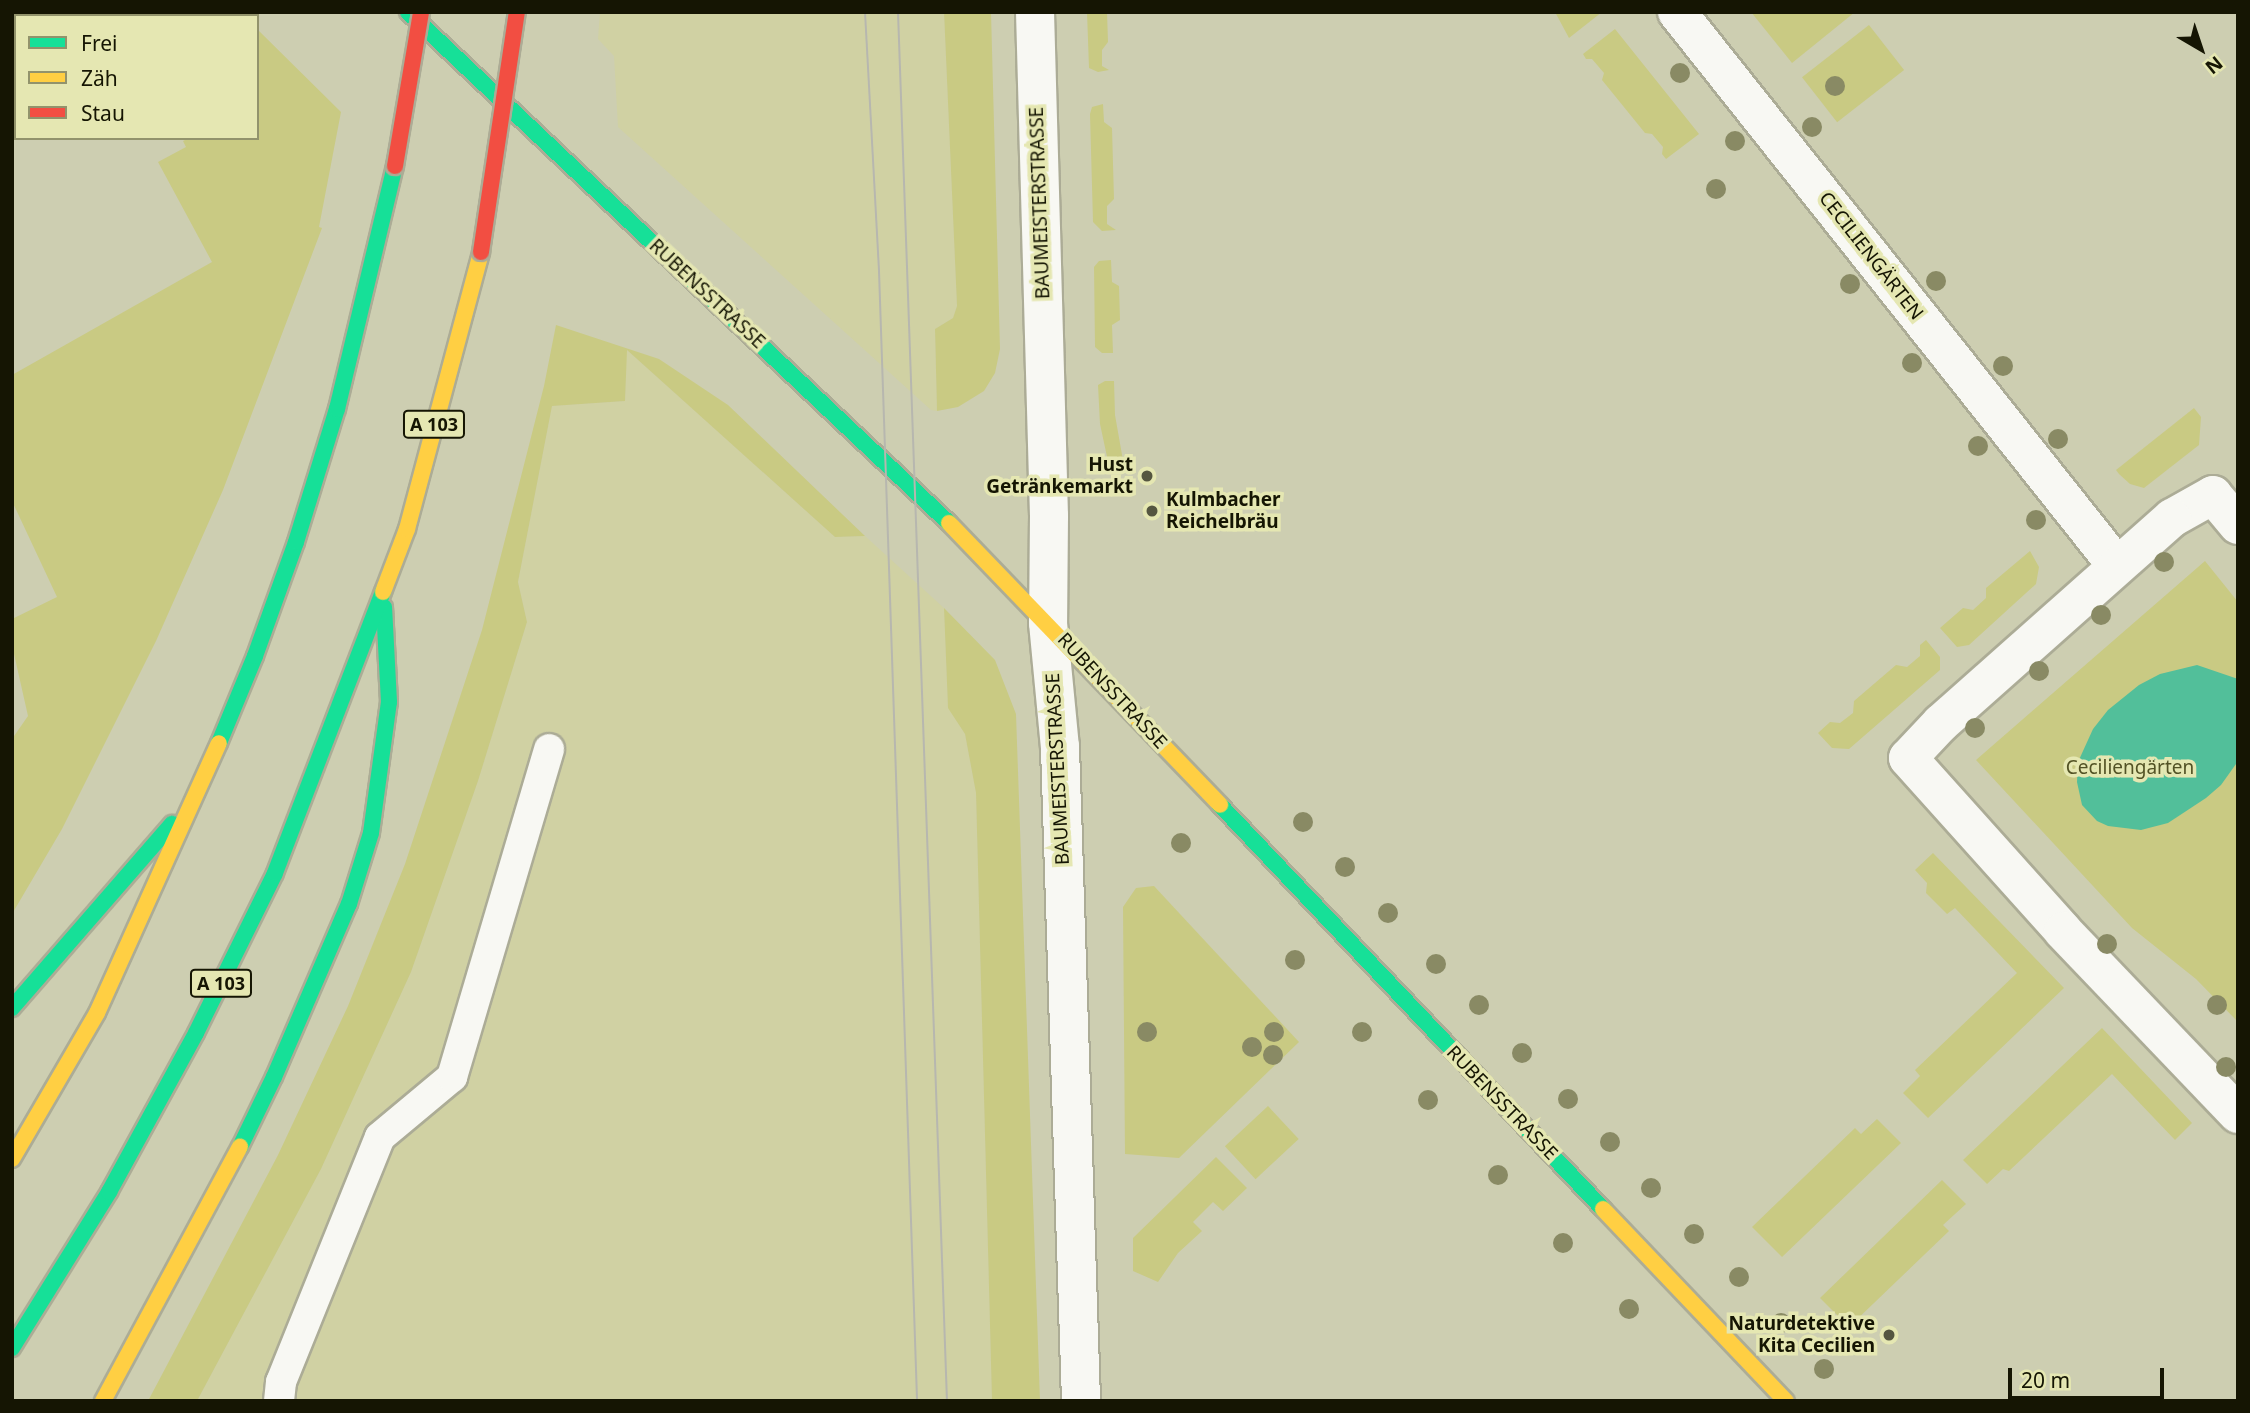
<!DOCTYPE html>
<html>
<head>
<meta charset="utf-8">
<style>
	body { margin:0 }
	#map { position:relative; width:2250px; height:1413px; overflow:hidden; background:#cdceb1; font-family:"Noto Sans",sans-serif }
	div>[style] { position:absolute }
	.built>* { inset:0; background:#d0d1a3 }
	.green>* { inset:0; background:#c9ca83; transform-origin:0 0 }
	.water>* { inset:0; background:#52bf9a }
	.roads { filter:drop-shadow(2px 0 #acac96) drop-shadow(-2px 0 #acac96) drop-shadow(0 2px #acac96) drop-shadow(0 -2px #acac96) }
	.lane>* { height:30px; margin:-15px; padding:0 15px; transform-origin:15px; border-radius:15px; background:#f8f8f3 }
	.street>* { height:38px; margin:-19px; padding:0 19px; transform-origin:19px; border-radius:19px; background:#f8f8f3 }
	.fast>* { height:16px; margin:-8px; padding:0 8px; transform-origin:8px; border-radius:8px; background:#16e098 }
	.slow>* { height:16px; margin:-8px; padding:0 8px; transform-origin:8px; border-radius:8px; background:#ffcf43 }
	.tram>* { height:2px; margin:-1px; padding:0 1px; transform-origin:1px; border-radius:1px; background:#b7b7af }
	.bridges { filter:drop-shadow(2px 0 #acac96) drop-shadow(-2px 0 #acac96) drop-shadow(0 2px #acac96) drop-shadow(0 -2px #acac96) }
	.jam-bridge>* { height:16px; margin:-8px; padding:0 8px; transform-origin:8px; border-radius:8px; background:#f24e42 }
	.trees>* { width:20px; height:20px; margin:-10px; border-radius:50%; background:#898a64 }
	.dots>* { width:19px; height:19px; translate:-50% -50%; box-sizing:border-box; border:4px solid #e5e7b2; border-radius:50% }
	span { translate:-50% -50%; white-space:nowrap; text-align:center; line-height:1.15; -webkit-text-stroke:7px #e5e7b2; paint-order:stroke }
	.shield-label span { padding:2px 5px; background:#e5e7b2; border:2px solid; border-radius:5px; -webkit-text-stroke-width:0 }
	.shield-label { font-size:18px; color:#151503; font-weight:700 }
	.street-label { font-size:19px; color:#151503 }
	.poi-label { font-size:19px; color:#151503; font-weight:700 }
	.right { translate:-100% -50%; text-align:right }
	.left { translate:0 -50%; text-align:left }
	.park-label { font-size:19px; color:#525225 }
	.frame { position:absolute; inset:0; border:14px solid #151503; pointer-events:none }
	.legend { position:absolute; left:14px; top:14px; width:245px; height:126px; box-sizing:border-box; background:#e5e7b2; border:2px solid #92936c; margin:0; padding:9px 12px; list-style:none; font-size:21px; color:#151503 }
	.legend li { display:flex; align-items:center; gap:14px; height:35px }
	.legend b { width:35px; border:2px solid #92936c }
	.north { position:absolute; left:2166px; top:14px; width:70px; height:70px; -webkit-text-stroke:5px #e5e7b2; paint-order:stroke; rotate:141deg; font-size:19px; font-weight:700; line-height:28px; text-align:center; color:#151503 }
	.north::after { content:''; display:block; margin:auto; width:24px; height:32px; background:#151503; clip-path:polygon(50% 0,100% 100%,50% 72%,0 100%) }
	.scale { position:absolute; left:2008px; top:1368px; width:156px; height:32px; box-sizing:border-box; border:4px solid #151503; border-top:0; padding-left:9px; font-size:21px; line-height:24px; white-space:nowrap; color:#151503; -webkit-text-stroke:5px #e5e7b2; paint-order:stroke }
</style>
</head>
<body>
<div id="map">
	<div class="built">
		<div style="clip-path:polygon(600px 12px,944px 12px,957px 306px,953px 318px,935px 329px,937px 411px,931px 410px,618px 127px,614px 56px,598px 39px)"></div>
		<div style="clip-path:polygon(626px 349px,835px 537px,865px 536px,944px 608px,948px 707px,965px 734px,976px 793px,992px 1401px,197px 1401px,321px 1169px,411px 972px,478px 781px,527px 622px,518px 582px,552px 406px,625px 401px)"></div>
	</div>
	<div class="green">
		<div style="clip-path:polygon(944px 12px,991px 12px,1000px 349px,995px 373px,984px 391px,958px 407px,937px 411px,935px 329px,953px 318px,957px 306px)"></div>
		<div style="clip-path:polygon(1087px 12px,1107px 12px,1108px 42px,1102px 50px,1102px 66px,1109px 70px,1098px 72px,1089px 68px)"></div>
		<div style="clip-path:polygon(1555px 12px,1602px 12px,1569px 38px)"></div>
		<div style="clip-path:polygon(1751px 12px,1855px 12px,1792px 63px)"></div>
		<div style="left:1869px;top:25px;width:57px;height:85px;rotate:52deg"></div>
		<div style="clip-path:polygon(257px 29px,341px 112px,319px 227px,322px 228px,223px 490px,156px 641px,62px 829px,12px 914px,12px 739px,28px 716px,12px 645px,12px 619px,57px 597px,12px 501px,12px 375px,212px 262px,158px 162px,186px 147px,183px 141px,189px 138px,257px 138px)"></div>
		<div style="clip-path:polygon(1615px 29px,1699px 134px,1666px 159px,1662px 154px,1663px 147px,1652px 134px,1645px 133px,1602px 80px,1604px 73px,1592px 59px,1586px 59px,1583px 54px)"></div>
		<div style="clip-path:polygon(1103px 104px,1104px 122px,1112px 128px,1114px 199px,1107px 206px,1107px 224px,1116px 230px,1102px 231px,1093px 222px,1090px 114px,1092px 107px)"></div>
		<div style="clip-path:polygon(1111px 260px,1112px 282px,1119px 286px,1120px 320px,1112px 325px,1113px 353px,1102px 353px,1095px 347px,1094px 267px,1099px 261px)"></div>
		<div style="clip-path:polygon(556px 325px,659px 359px,728px 405px,865px 536px,835px 537px,627px 350px,625px 401px,552px 406px,518px 582px,527px 622px,478px 781px,411px 972px,321px 1169px,197px 1401px,148px 1401px,278px 1155px,348px 1006px,405px 864px,482px 630px,544px 386px)"></div>
		<div style="clip-path:polygon(1105px 381px,1114px 381px,1115px 415px,1124px 466px,1116px 468px,1109px 466px,1100px 424px,1098px 385px)"></div>
		<div style="clip-path:polygon(2194px 408px,2201px 417px,2199px 445px,2144px 488px,2130px 484px,2119px 474px,2116px 470px)"></div>
		<div style="clip-path:polygon(2030px 551px,2039px 567px,2036px 584px,1969px 645px,1957px 647px,1940px 628px,1963px 608px,1973px 610px,1986px 598px,1986px 588px)"></div>
		<div style="clip-path:polygon(2205px 561px,2238px 602px,2238px 1022px,2196px 979px,2132px 928px,1976px 760px)"></div>
		<div style="clip-path:polygon(944px 608px,995px 660px,1016px 714px,1040px 1401px,992px 1401px,976px 793px,965px 734px,948px 708px)"></div>
		<div style="clip-path:polygon(1926px 640px,1940px 657px,1940px 670px,1849px 749px,1832px 748px,1818px 733px,1830px 722px,1840px 723px,1853px 713px,1854px 701px,1896px 665px,1907px 667px,1920px 656px,1920px 645px)"></div>
		<div style="clip-path:polygon(1933px 853px,2064px 988px,1928px 1118px,1903px 1093px,1920px 1076px,1915px 1070px,2017px 973px,1955px 908px,1947px 914px,1926px 893px,1927px 883px,1915px 870px)"></div>
		<div style="clip-path:polygon(1154px 886px,1299px 1042px,1179px 1158px,1125px 1154px,1123px 907px,1136px 888px)"></div>
		<div style="clip-path:polygon(2102px 1028px,2192px 1123px,2175px 1140px,2112px 1074px,2009px 1171px,2003px 1169px,1987px 1184px,1963px 1160px)"></div>
		<div style="left:1268px;top:1106px;width:45px;height:59px;rotate:47deg"></div>
		<div style="clip-path:polygon(1877px 1119px,1901px 1143px,1782px 1257px,1752px 1227px,1855px 1128px,1861px 1134px)"></div>
		<div style="clip-path:polygon(1216px 1157px,1247px 1188px,1223px 1211px,1213px 1202px,1193px 1222px,1202px 1231px,1178px 1253px,1158px 1282px,1133px 1271px,1133px 1238px)"></div>
		<div style="clip-path:polygon(1942px 1180px,1966px 1204px,1943px 1225px,1949px 1231px,1849px 1327px,1820px 1298px)"></div>
	</div>
	<div class="water">
		<div style="clip-path:polygon(2197px 665px,2238px 679px,2236px 764px,2221px 785px,2206px 798px,2168px 823px,2141px 830px,2108px 826px,2097px 821px,2082px 805px,2077px 782px,2078px 762px,2093px 729px,2108px 710px,2139px 685px,2160px 674px)"></div>
	</div>
	<div class="roads">
		<div class="lane">
			<div style="left:279px;top:1401px;width:19px;rotate:-84deg"></div>
			<div style="left:281px;top:1382px;width:264px;rotate:-68deg"></div>
			<div style="left:380px;top:1137px;width:94px;rotate:-39.8deg"></div>
			<div style="left:452px;top:1077px;width:342px;rotate:-73.5deg"></div>
		</div>
		<div class="street">
			<div style="left:1035px;top:12px;width:504px;rotate:88.41deg"></div>
			<div style="left:1049px;top:516px;width:107px;rotate:90.5deg"></div>
			<div style="left:1048px;top:623px;width:125px;rotate:84.5deg"></div>
			<div style="left:1060px;top:747px;width:654px;rotate:88.16deg"></div>
			<div style="left:1677px;top:12px;width:707px;rotate:51.54deg"></div>
			<div style="left:2238px;top:525px;width:39px;rotate:-130deg"></div>
			<div style="left:2213px;top:495px;width:47px;rotate:150.7deg"></div>
			<div style="left:2172px;top:518px;width:309px;rotate:138.4deg"></div>
			<div style="left:1941px;top:723px;width:48px;rotate:133.3deg"></div>
			<div style="left:1908px;top:758px;width:232px;rotate:48.1deg"></div>
			<div style="left:2063px;top:931px;width:253px;rotate:46.3deg"></div>
		</div>
		<div class="fast">
			<div style="left:408px;top:12px;width:744px;rotate:43.37deg"></div>
			<div style="left:219px;top:743px;width:94px;rotate:-67.5deg"></div>
			<div style="left:255px;top:656px;width:121px;rotate:-70.2deg"></div>
			<div style="left:296px;top:542px;width:139px;rotate:-72.9deg"></div>
			<div style="left:337px;top:409px;width:250px;rotate:-76.6deg"></div>
			<div style="left:1220px;top:805px;width:557px;rotate:46.53deg"></div>
			<div style="left:12px;top:1008px;width:244px;rotate:-49deg"></div>
			<div style="left:240px;top:1147px;width:78px;rotate:-64.1deg"></div>
			<div style="left:274px;top:1077px;width:189px;rotate:-66.6deg"></div>
			<div style="left:349px;top:904px;width:74px;rotate:-72.8deg"></div>
			<div style="left:371px;top:833px;width:132px;rotate:-82.2deg"></div>
			<div style="left:389px;top:702px;width:95px;rotate:-93deg"></div>
			<div style="left:12px;top:1348px;width:184px;rotate:-58.1deg"></div>
			<div style="left:109px;top:1192px;width:181px;rotate:-61.3deg"></div>
			<div style="left:196px;top:1033px;width:178px;rotate:-63.7deg"></div>
			<div style="left:275px;top:873px;width:301px;rotate:-69deg"></div>
		</div>
		<div class="slow">
			<div style="left:949px;top:523px;width:391px;rotate:46.1deg"></div>
			<div style="left:383px;top:592px;width:67px;rotate:-69.1deg"></div>
			<div style="left:407px;top:529px;width:287px;rotate:-75deg"></div>
			<div style="left:12px;top:1159px;width:169px;rotate:-59.8deg"></div>
			<div style="left:97px;top:1013px;width:296px;rotate:-65.7deg"></div>
			<div style="left:1603px;top:1209px;width:265px;rotate:46.4deg"></div>
			<div style="left:103px;top:1401px;width:289px;rotate:-61.7deg"></div>
		</div>
	</div>
	<div class="tram">
		<div style="left:865px;top:12px;width:259px;rotate:86.9deg"></div>
		<div style="left:879px;top:271px;width:1131px;rotate:88.07deg"></div>
		<div style="left:898px;top:12px;width:1390px;rotate:87.98deg"></div>
	</div>
	<div class="bridges">
		<div class="jam-bridge">
			<div style="left:395px;top:166px;width:156px;rotate:-80.4deg"></div>
			<div style="left:481px;top:252px;width:243px;rotate:-81.5deg"></div>
		</div>
	</div>
	<div class="trees">
		<div style="left:1680px;top:73px"></div>
		<div style="left:1835px;top:86px"></div>
		<div style="left:1812px;top:127px"></div>
		<div style="left:1735px;top:141px"></div>
		<div style="left:1716px;top:189px"></div>
		<div style="left:1936px;top:281px"></div>
		<div style="left:1850px;top:284px"></div>
		<div style="left:1912px;top:363px"></div>
		<div style="left:2003px;top:366px"></div>
		<div style="left:2058px;top:439px"></div>
		<div style="left:1978px;top:446px"></div>
		<div style="left:2036px;top:520px"></div>
		<div style="left:2164px;top:562px"></div>
		<div style="left:2101px;top:615px"></div>
		<div style="left:2039px;top:671px"></div>
		<div style="left:1975px;top:728px"></div>
		<div style="left:1303px;top:822px"></div>
		<div style="left:1181px;top:843px"></div>
		<div style="left:1345px;top:867px"></div>
		<div style="left:1388px;top:913px"></div>
		<div style="left:2107px;top:944px"></div>
		<div style="left:1295px;top:960px"></div>
		<div style="left:1436px;top:964px"></div>
		<div style="left:1479px;top:1005px"></div>
		<div style="left:2217px;top:1005px"></div>
		<div style="left:1147px;top:1032px"></div>
		<div style="left:1274px;top:1032px"></div>
		<div style="left:1362px;top:1032px"></div>
		<div style="left:1252px;top:1047px"></div>
		<div style="left:1522px;top:1053px"></div>
		<div style="left:1273px;top:1055px"></div>
		<div style="left:2226px;top:1067px"></div>
		<div style="left:1568px;top:1099px"></div>
		<div style="left:1428px;top:1100px"></div>
		<div style="left:1610px;top:1142px"></div>
		<div style="left:1498px;top:1175px"></div>
		<div style="left:1651px;top:1188px"></div>
		<div style="left:1694px;top:1234px"></div>
		<div style="left:1563px;top:1243px"></div>
		<div style="left:1739px;top:1277px"></div>
		<div style="left:1629px;top:1309px"></div>
		<div style="left:1781px;top:1323px"></div>
		<div style="left:1824px;top:1369px"></div>
	</div>
	<div class="dots">
		<div style="left:1147px;top:476px;background:#555640"></div>
		<div style="left:1152px;top:511px;background:#555640"></div>
		<div style="left:1889px;top:1335px;background:#555640"></div>
	</div>
	<div class="shield-label">
		<span style="left:434px;top:424px">A 103</span>
		<span style="left:221px;top:983px">A 103</span>
	</div>
	<div class="street-label">
		<span style="left:1040px;top:203px;rotate:-92deg">BAUMEISTERSTRASSE</span>
		<span style="left:1871px;top:256px;rotate:52deg">CECILIENGÄRTEN</span>
		<span style="left:707px;top:294px;rotate:43deg">RUBENSSTRASSE</span>
		<span style="left:1112px;top:691px;rotate:47deg">RUBENSSTRASSE</span>
		<span style="left:1058px;top:769px;rotate:-93deg">BAUMEISTERSTRASSE</span>
		<span style="left:1502px;top:1103px;rotate:46deg">RUBENSSTRASSE</span>
	</div>
	<div class="poi-label">
		<span class="right" style="left:1133px;top:476px">Hust<br>Getränkemarkt</span>
		<span class="left" style="left:1166px;top:511px">Kulmbacher<br>Reichelbräu</span>
		<span class="right" style="left:1875px;top:1335px">Naturdetektive<br>Kita Cecilien</span>
	</div>
	<div class="park-label">
		<span style="left:2130px;top:768px">Ceciliengärten</span>
	</div>
	<div class="frame"></div>
	<ul class="legend">
	<li><b style="height:9px;background:#16e098"></b>Frei</li>
	<li><b style="height:9px;background:#ffcf43"></b>Zäh</li>
	<li><b style="height:9px;background:#f24e42"></b>Stau</li>
	</ul>
	<div class="north">N</div>
	<div class="scale">20 m</div>
</div>
</body>
</html>
